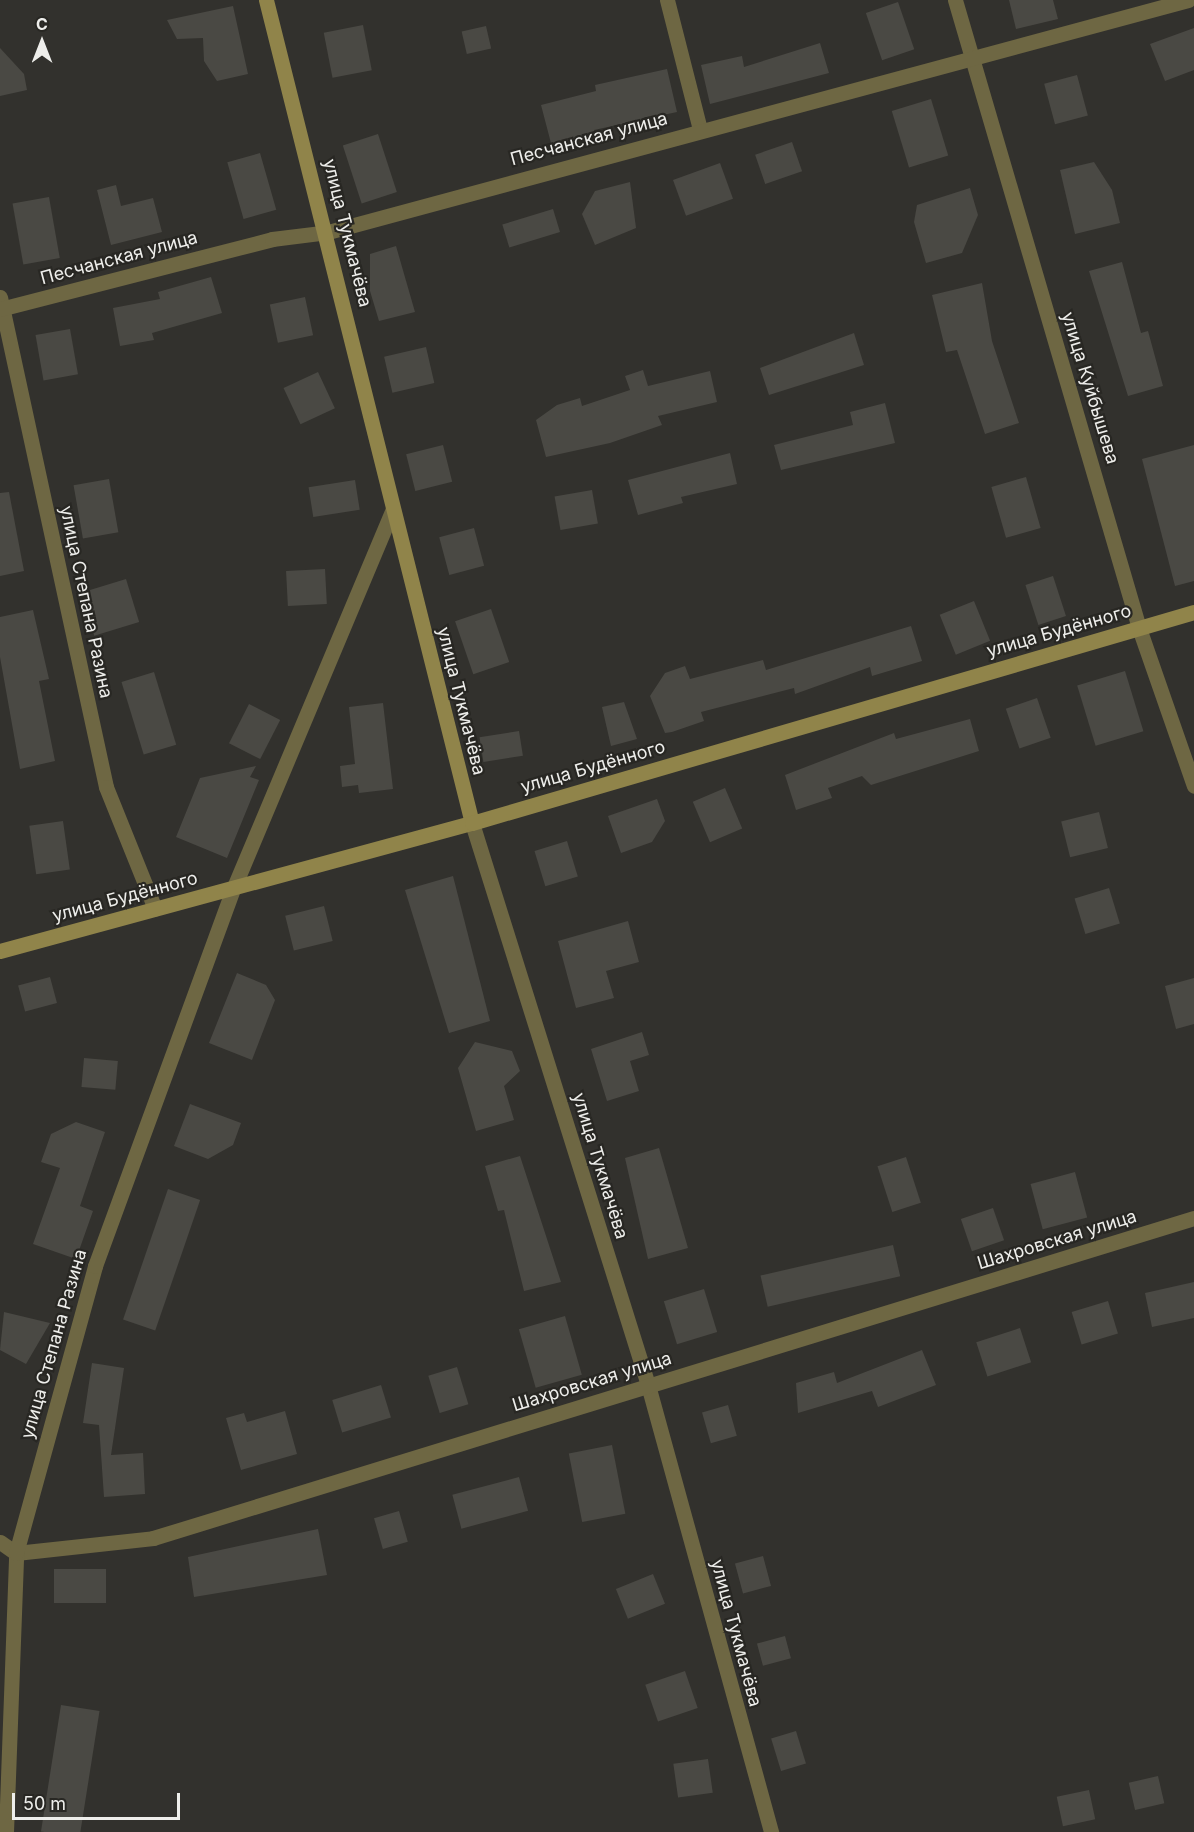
<!DOCTYPE html>
<html>
<head>
<meta charset="utf-8">
<style>
	body { margin:0 }
	#map { position:relative; width:1194px; height:1832px; overflow:hidden; background:#32312d; font-family:Inter,sans-serif }
	div>[style] { position:absolute }
	.building>* { inset:0; background:#4a4944; transform-origin:0 0 }
	.street>* { height:15px; margin:-7.5px; padding:0 7.5px; transform-origin:7.5px; border-radius:7.5px; background:#6e6743 }
	.secondary>* { height:15px; margin:-7.5px; padding:0 7.5px; transform-origin:7.5px; border-radius:7.5px; background:#90844a }
	span { translate:-50% -50%; white-space:nowrap; text-align:center; line-height:1.15; -webkit-text-stroke:4.5px #282723; paint-order:stroke }
	.street-label { font-size:18px; color:#eeeeeb }
	.north { position:absolute; left:12px; top:12px; width:60px; height:60px; -webkit-text-stroke:4px #282723; paint-order:stroke; rotate:0deg; font-size:16px; font-weight:700; line-height:24px; text-align:center; color:#eeeeeb }
	.north::after { content:''; display:block; margin:auto; width:21px; height:27px; background:#eeeeeb; clip-path:polygon(50% 0,100% 100%,50% 72%,0 100%) }
	.scale { position:absolute; left:12px; top:1793px; width:168px; height:27px; box-sizing:border-box; border:3px solid #eeeeeb; border-top:0; padding-left:8px; font-size:18px; line-height:21px; white-space:nowrap; color:#eeeeeb; -webkit-text-stroke:4px #282723; paint-order:stroke }
</style>
</head>
<body>
<div id="map">
	<div class="building">
		<div style="clip-path:polygon(1009px 0,1053px 0,1058px 19px,1016px 29px)"></div>
		<div style="left:898px;top:2px;width:50px;height:34px;rotate:71deg"></div>
		<div style="clip-path:polygon(233px 6px,248px 74px,217px 81px,204px 61px,203px 38px,177px 39px,167px 20px)"></div>
		<div style="left:363px;top:25px;width:46px;height:40px;rotate:79deg"></div>
		<div style="left:486px;top:26px;width:23px;height:25px;rotate:77deg"></div>
		<div style="clip-path:polygon(1194px 28px,1194px 70px,1165px 81px,1150px 44px)"></div>
		<div style="clip-path:polygon(820px 43px,829px 73px,710px 104px,701px 65px,742px 56px,744px 67px)"></div>
		<div style="clip-path:polygon(0 48px,24px 74px,27px 90px,0 96px)"></div>
		<div style="clip-path:polygon(667px 69px,677px 112px,594px 130px,596px 136px,552px 147px,541px 105px,596px 91px,595px 85px)"></div>
		<div style="left:1077px;top:75px;width:42px;height:34px;rotate:75deg"></div>
		<div style="left:931px;top:99px;width:59px;height:41px;rotate:73deg"></div>
		<div style="left:378px;top:134px;width:61px;height:37px;rotate:72deg"></div>
		<div style="left:792px;top:142px;width:31px;height:39px;rotate:71deg"></div>
		<div style="left:260px;top:153px;width:59px;height:34px;rotate:74deg"></div>
		<div style="clip-path:polygon(1094px 162px,1112px 190px,1120px 223px,1075px 234px,1060px 170px)"></div>
		<div style="left:720px;top:163px;width:38px;height:50px;rotate:70deg"></div>
		<div style="clip-path:polygon(630px 182px,636px 228px,595px 245px,582px 214px,595px 191px)"></div>
		<div style="clip-path:polygon(116px 185px,121px 206px,153px 198px,162px 232px,111px 245px,97px 190px)"></div>
		<div style="clip-path:polygon(970px 188px,978px 215px,962px 253px,926px 263px,914px 222px,917px 205px)"></div>
		<div style="left:49px;top:197px;width:62px;height:37px;rotate:80deg"></div>
		<div style="left:553px;top:209px;width:24px;height:53px;rotate:73deg"></div>
		<div style="clip-path:polygon(396px 246px,415px 312px,379px 321px,370px 291px,370px 254px)"></div>
		<div style="clip-path:polygon(1122px 262px,1141px 333px,1148px 331px,1163px 386px,1128px 396px,1089px 271px)"></div>
		<div style="clip-path:polygon(211px 277px,222px 313px,152px 333px,154px 340px,120px 346px,113px 308px,160px 299px,158px 292px)"></div>
		<div style="clip-path:polygon(982px 283px,992px 341px,1019px 423px,985px 434px,957px 350px,946px 352px,932px 295px)"></div>
		<div style="left:305px;top:297px;width:39px;height:36px;rotate:78deg"></div>
		<div style="left:70px;top:329px;width:46px;height:35px;rotate:80deg"></div>
		<div style="clip-path:polygon(854px 333px,864px 365px,769px 395px,760px 368px)"></div>
		<div style="left:426px;top:347px;width:37px;height:43px;rotate:77deg"></div>
		<div style="clip-path:polygon(643px 370px,648px 386px,710px 371px,717px 402px,658px 416px,662px 425px,610px 443px,546px 457px,536px 420px,557px 405px,580px 398px,582px 406px,630px 390px,625px 376px)"></div>
		<div style="left:318px;top:372px;width:40px;height:38px;rotate:65deg"></div>
		<div style="clip-path:polygon(885px 403px,895px 443px,781px 470px,774px 445px,853px 425px,850px 412px)"></div>
		<div style="left:443px;top:445px;width:38px;height:38px;rotate:76deg"></div>
		<div style="clip-path:polygon(1194px 445px,1194px 581px,1175px 586px,1142px 459px)"></div>
		<div style="clip-path:polygon(730px 453px,737px 484px,681px 497px,683px 503px,638px 515px,628px 480px)"></div>
		<div style="left:1026px;top:477px;width:53px;height:36px;rotate:74deg"></div>
		<div style="left:109px;top:479px;width:54px;height:36px;rotate:80deg"></div>
		<div style="left:355px;top:480px;width:30px;height:47px;rotate:81deg"></div>
		<div style="left:592px;top:490px;width:34px;height:38px;rotate:80deg"></div>
		<div style="clip-path:polygon(9px 492px,24px 571px,0 576px,0 493px)"></div>
		<div style="left:474px;top:528px;width:39px;height:36px;rotate:75deg"></div>
		<div style="left:325px;top:569px;width:35px;height:39px;rotate:87deg"></div>
		<div style="left:1053px;top:576px;width:42px;height:29px;rotate:72deg"></div>
		<div style="left:126px;top:579px;width:45px;height:47px;rotate:73deg"></div>
		<div style="left:974px;top:601px;width:43px;height:37px;rotate:68deg"></div>
		<div style="left:491px;top:609px;width:56px;height:38px;rotate:71deg"></div>
		<div style="clip-path:polygon(33px 610px,49px 679px,39px 681px,55px 761px,20px 769px,0 657px,0 617px)"></div>
		<div style="clip-path:polygon(911px 626px,922px 661px,872px 676px,870px 667px,795px 694px,794px 688px,701px 712px,704px 721px,672px 732px,665px 733px,650px 696px,665px 673px,685px 666px,690px 679px,763px 660px,766px 670px)"></div>
		<div style="left:1125px;top:671px;width:63px;height:50px;rotate:73deg"></div>
		<div style="left:154px;top:672px;width:76px;height:34px;rotate:73deg"></div>
		<div style="left:1037px;top:698px;width:42px;height:33px;rotate:71deg"></div>
		<div style="clip-path:polygon(624px 702px,637px 739px,611px 746px,602px 707px)"></div>
		<div style="clip-path:polygon(383px 703px,393px 789px,359px 793px,358px 785px,342px 787px,340px 766px,355px 764px,349px 707px)"></div>
		<div style="left:249px;top:704px;width:35px;height:44px;rotate:27deg"></div>
		<div style="clip-path:polygon(970px 719px,979px 751px,871px 785px,862px 776px,828px 788px,832px 798px,796px 810px,785px 775px,894px 733px,896px 739px)"></div>
		<div style="left:519px;top:731px;width:25px;height:40px;rotate:81deg"></div>
		<div style="clip-path:polygon(256px 766px,250px 777px,259px 780px,227px 858px,176px 837px,200px 778px)"></div>
		<div style="left:725px;top:788px;width:44px;height:35px;rotate:67deg"></div>
		<div style="clip-path:polygon(657px 799px,665px 821px,652px 842px,621px 853px,608px 816px)"></div>
		<div style="left:1099px;top:812px;width:37px;height:39px;rotate:76deg"></div>
		<div style="left:63px;top:821px;width:49px;height:34px;rotate:82deg"></div>
		<div style="left:567px;top:841px;width:37px;height:34px;rotate:73deg"></div>
		<div style="clip-path:polygon(453px 876px,490px 1021px,449px 1033px,405px 890px)"></div>
		<div style="left:1109px;top:888px;width:37px;height:36px;rotate:73deg"></div>
		<div style="left:324px;top:906px;width:36px;height:40px;rotate:76deg"></div>
		<div style="clip-path:polygon(628px 921px,639px 962px,606px 971px,614px 998px,576px 1008px,558px 941px)"></div>
		<div style="clip-path:polygon(237px 973px,266px 985px,275px 1000px,252px 1060px,209px 1043px)"></div>
		<div style="left:50px;top:977px;width:27px;height:33px;rotate:75deg"></div>
		<div style="clip-path:polygon(1194px 978px,1194px 1024px,1176px 1029px,1165px 986px)"></div>
		<div style="clip-path:polygon(642px 1032px,649px 1055px,630px 1061px,639px 1091px,607px 1101px,591px 1049px)"></div>
		<div style="clip-path:polygon(475px 1042px,512px 1051px,520px 1071px,504px 1086px,514px 1120px,476px 1131px,458px 1068px)"></div>
		<div style="left:84px;top:1058px;width:34px;height:29px;rotate:5deg"></div>
		<div style="clip-path:polygon(190px 1104px,241px 1123px,233px 1145px,208px 1159px,174px 1146px)"></div>
		<div style="clip-path:polygon(76px 1122px,105px 1132px,80px 1206px,93px 1211px,76px 1259px,33px 1244px,60px 1168px,41px 1162px,51px 1134px)"></div>
		<div style="clip-path:polygon(659px 1148px,688px 1248px,648px 1259px,625px 1158px)"></div>
		<div style="clip-path:polygon(520px 1156px,561px 1282px,524px 1291px,504px 1210px,498px 1211px,485px 1166px)"></div>
		<div style="left:906px;top:1157px;width:48px;height:30px;rotate:72deg"></div>
		<div style="left:1075px;top:1172px;width:47px;height:46px;rotate:75deg"></div>
		<div style="left:168px;top:1189px;width:34px;height:138px;rotate:19deg"></div>
		<div style="left:993px;top:1208px;width:34px;height:34px;rotate:71deg"></div>
		<div style="left:893px;top:1245px;width:32px;height:136px;rotate:77deg"></div>
		<div style="clip-path:polygon(1194px 1282px,1194px 1318px,1152px 1327px,1145px 1293px)"></div>
		<div style="left:704px;top:1289px;width:45px;height:42px;rotate:73deg"></div>
		<div style="left:1108px;top:1301px;width:34px;height:38px;rotate:73deg"></div>
		<div style="clip-path:polygon(4px 1312px,50px 1323px,26px 1364px,0 1350px)"></div>
		<div style="left:565px;top:1316px;width:61px;height:48px;rotate:74deg"></div>
		<div style="left:1020px;top:1328px;width:36px;height:46px;rotate:72deg"></div>
		<div style="clip-path:polygon(922px 1350px,936px 1385px,878px 1407px,872px 1391px,798px 1413px,796px 1383px,834px 1372px,837px 1383px)"></div>
		<div style="clip-path:polygon(92px 1363px,124px 1368px,111px 1455px,143px 1453px,145px 1494px,104px 1497px,99px 1425px,83px 1423px)"></div>
		<div style="left:457px;top:1367px;width:39px;height:30px;rotate:73deg"></div>
		<div style="left:381px;top:1385px;width:34px;height:51px;rotate:73deg"></div>
		<div style="left:728px;top:1405px;width:32px;height:27px;rotate:74deg"></div>
		<div style="clip-path:polygon(285px 1411px,297px 1454px,241px 1470px,226px 1418px,244px 1413px,247px 1422px)"></div>
		<div style="left:612px;top:1445px;width:70px;height:44px;rotate:79deg"></div>
		<div style="left:519px;top:1477px;width:35px;height:69px;rotate:75deg"></div>
		<div style="left:399px;top:1511px;width:32px;height:26px;rotate:74deg"></div>
		<div style="clip-path:polygon(318px 1529px,327px 1575px,194px 1597px,188px 1557px)"></div>
		<div style="left:763px;top:1556px;width:31px;height:29px;rotate:75deg"></div>
		<div style="left:54px;top:1569px;width:52px;height:34px"></div>
		<div style="left:653px;top:1574px;width:32px;height:40px;rotate:68deg"></div>
		<div style="left:785px;top:1636px;width:23px;height:29px;rotate:75deg"></div>
		<div style="left:685px;top:1671px;width:39px;height:42px;rotate:71deg"></div>
		<div style="left:61px;top:1705px;width:39px;height:128px;rotate:9deg"></div>
		<div style="left:796px;top:1731px;width:34px;height:26px;rotate:73deg"></div>
		<div style="left:708px;top:1759px;width:34px;height:35px;rotate:82deg"></div>
		<div style="left:1158px;top:1776px;width:28px;height:30px;rotate:77deg"></div>
		<div style="left:1089px;top:1790px;width:30px;height:33px;rotate:78deg"></div>
	</div>
	<div class="street">
		<div style="left:667px;top:0;width:133px;rotate:75.7deg"></div>
		<div style="left:955px;top:0;width:654px;rotate:73.67deg"></div>
		<div style="left:1139px;top:628px;width:167px;rotate:70.8deg"></div>
		<div style="left:0;top:297px;width:501px;rotate:77.79deg"></div>
		<div style="left:106px;top:787px;width:131px;rotate:68.1deg"></div>
		<div style="left:0;top:309px;width:281px;rotate:-14.4deg"></div>
		<div style="left:272px;top:239px;width:56px;rotate:-7.1deg"></div>
		<div style="left:328px;top:232px;width:891px;rotate:-15.1deg"></div>
		<div style="left:472px;top:823px;width:589px;rotate:72.61deg"></div>
		<div style="left:648px;top:1385px;width:464px;rotate:74.6deg"></div>
		<div style="left:0;top:1542px;width:19px;rotate:35deg"></div>
		<div style="left:16px;top:1553px;width:138px;rotate:-6.2deg"></div>
		<div style="left:153px;top:1538px;width:1089px;rotate:-17.09deg"></div>
		<div style="left:6px;top:1832px;width:279px;rotate:-87.9deg"></div>
		<div style="left:16px;top:1553px;width:298px;rotate:-74.6deg"></div>
		<div style="left:95px;top:1266px;width:404px;rotate:-69.9deg"></div>
		<div style="left:234px;top:887px;width:408px;rotate:-67.2deg"></div>
	</div>
	<div class="secondary">
		<div style="left:266px;top:0;width:848px;rotate:75.95deg"></div>
		<div style="left:0;top:951px;width:489px;rotate:-15.2deg"></div>
		<div style="left:472px;top:823px;width:752px;rotate:-16.29deg"></div>
	</div>
	<div class="street-label">
		<span style="left:589px;top:139px;rotate:-15deg">Песчанская улица</span>
		<span style="left:347px;top:233px;rotate:76deg">улица Тукмачёва</span>
		<span style="left:119px;top:258px;rotate:-15deg">Песчанская улица</span>
		<span style="left:1090px;top:388px;rotate:73deg">улица Куйбышева</span>
		<span style="left:86px;top:602px;rotate:78deg">улица Степана Разина</span>
		<span style="left:1059px;top:631px;rotate:-16deg">улица Будённого</span>
		<span style="left:461px;top:701px;rotate:76deg">улица Тукмачёва</span>
		<span style="left:593px;top:767px;rotate:-16deg">улица Будённого</span>
		<span style="left:125px;top:897px;rotate:-15deg">улица Будённого</span>
		<span style="left:600px;top:1166px;rotate:73deg">улица Тукмачёва</span>
		<span style="left:1057px;top:1240px;rotate:-17deg">Шахровская улица</span>
		<span style="left:54px;top:1344px;rotate:-74deg">улица Степана Разина</span>
		<span style="left:592px;top:1382px;rotate:-17deg">Шахровская улица</span>
		<span style="left:736px;top:1633px;rotate:75deg">улица Тукмачёва</span>
	</div>
	<div class="north">С</div>
	<div class="scale">50 m</div>
</div>
</body>
</html>
